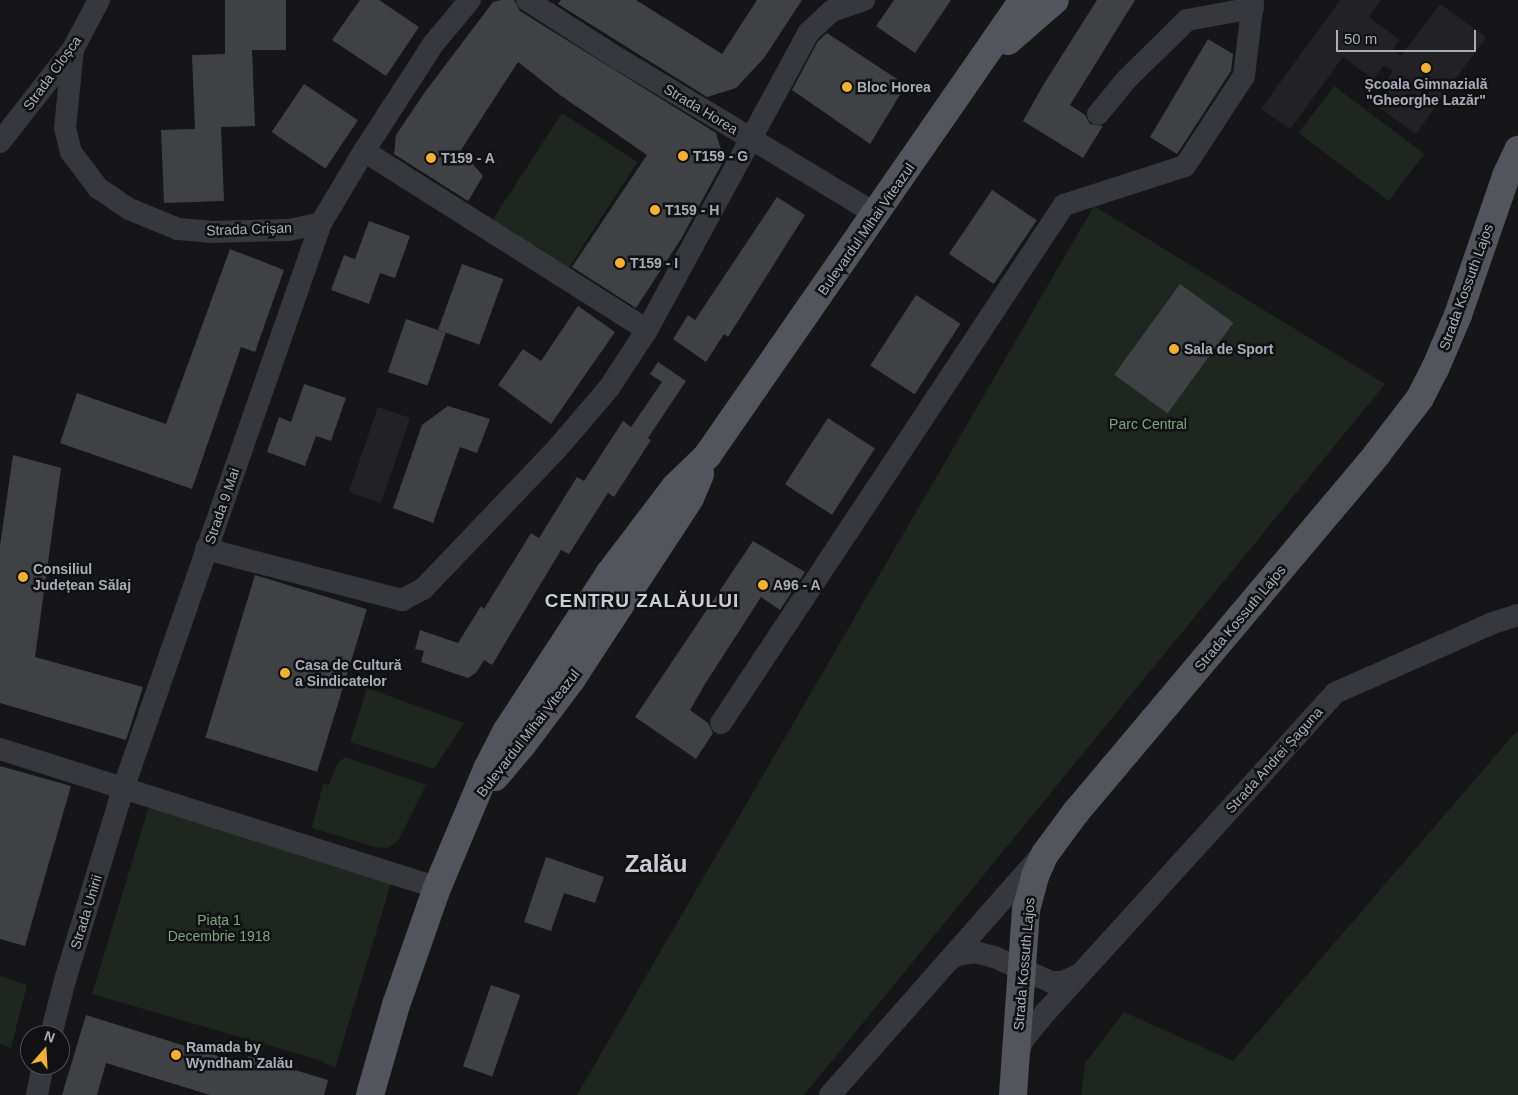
<!DOCTYPE html>
<html>
<head>
<meta charset="utf-8">
<style>
	body { margin:0 }
	#map { position:relative; width:1518px; height:1095px; overflow:hidden; background:#161618; font-family:Arial,sans-serif }
	div>[style] { position:absolute }
	.built>* { inset:0; background:#222225; transform-origin:0 0 }
	.green>* { inset:0; background:#1e261f; transform-origin:0 0 }
	.building>* { inset:0; background:#404145; transform-origin:0 0 }
	.minor>* { height:22px; margin:-11px; padding:0 11px; transform-origin:11px; border-radius:11px; background:#37383d }
	.major>* { height:28px; margin:-14px; padding:0 14px; transform-origin:14px; border-radius:14px; background:#53555c }
	.dots>* { width:14px; height:14px; translate:-50% -50%; box-sizing:border-box; border:2px solid #111113; border-radius:50% }
	span { translate:-50% -50%; white-space:nowrap; text-align:center; line-height:1.15; -webkit-text-stroke:5px #111113; paint-order:stroke }
	.street-label { font-size:14px; color:#a8adb8 }
	.poi-label { font-size:14px; color:#a8adb8; font-weight:700 }
	.left { translate:0 -50%; text-align:left }
	.park-label { font-size:14px; color:#7fa381 }
	.district-label { font-size:19px; color:#c9ccd4; font-weight:700; letter-spacing:1px }
	.town-label { font-size:24px; color:#c9ccd4; font-weight:700 }
	.north { position:absolute; left:20px; top:1025px; width:50px; height:50px; box-sizing:border-box; background:#111113; border:1px solid #4d4f55; border-radius:50%; rotate:19deg; font-size:14px; font-weight:700; line-height:20px; text-align:center; color:#a8adb8 }
	.north::after { content:''; display:block; margin:auto; width:18px; height:22px; background:#f2b134; clip-path:polygon(50% 0,100% 100%,50% 72%,0 100%) }
	.scale { position:absolute; left:1336px; top:30px; width:140px; height:22px; box-sizing:border-box; border:2px solid #a8adb8; border-top:0; padding-left:6px; font-size:15px; line-height:18px; white-space:nowrap; color:#a8adb8; -webkit-text-stroke:4px #111113; paint-order:stroke }
</style>
</head>
<body>
<div id="map">
	<div class="built">
		<div style="clip-path:polygon(1340px 0,1381px 0,1369px 17px,1400px 40px,1392px 50px,1401px 56px,1440px 4px,1486px 37px,1416px 134px,1378px 107px,1389px 92px,1382px 87px,1393px 71px,1384px 65px,1373px 79px,1343px 57px,1290px 129px,1261px 109px)"></div>
		<div style="left:378px;top:407px;width:34px;height:90px;rotate:19deg"></div>
	</div>
	<div class="green">
		<div style="left:1334px;top:86px;width:113px;height:59px;rotate:37deg"></div>
		<div style="left:562px;top:113px;width:90px;height:127px;rotate:33deg"></div>
		<div style="clip-path:polygon(1094px 206px,1385px 384px,804px 1095px,577px 1095px)"></div>
		<div style="clip-path:polygon(367px 688px,464px 723px,434px 769px,350px 742px)"></div>
		<div style="clip-path:polygon(1518px 732px,1518px 1095px,1081px 1095px,1085px 1063px,1124px 1012px,1233px 1061px,1514px 734px)"></div>
		<div style="clip-path:polygon(345px 757px,426px 785px,398px 841px,388px 848px,375px 847px,312px 828px,323px 784px,329px 785px,338px 763px)"></div>
		<div style="clip-path:polygon(149px 806px,392px 880px,335px 1068px,319px 1060px,92px 994px)"></div>
		<div style="clip-path:polygon(0 976px,27px 985px,11px 1048px,0 1044px)"></div>
	</div>
	<div class="building">
		<div style="clip-path:polygon(225px 0,286px 0,286px 50px,252px 50px,255px 126px,221px 127px,224px 201px,164px 203px,161px 130px,195px 129px,192px 55px,225px 54px)"></div>
		<div style="clip-path:polygon(360px 0,379px 0,419px 27px,386px 76px,332px 40px)"></div>
		<div style="clip-path:polygon(501px 0,514px 0,520px 11px,716px 133px,724px 160px,681px 239px,636px 308px,572px 267px,647px 155px,560px 95px,518px 62px,461px 150px,483px 176px,468px 201px,394px 154px,396px 135px,425px 92px,493px 2px)"></div>
		<div style="clip-path:polygon(561px 0,636px 0,722px 54px,757px 0,802px 0,764px 58px,736px 88px,707px 97px,558px 4px)"></div>
		<div style="clip-path:polygon(894px 0,951px 0,915px 53px,876px 26px)"></div>
		<div style="clip-path:polygon(1097px 0,1135px 0,1070px 105px,1085px 115px,1090px 124px,1103px 126px,1083px 158px,1023px 121px,1042px 87px)"></div>
		<div style="clip-path:polygon(827px 33px,906px 85px,870px 144px,792px 90px,818px 41px)"></div>
		<div style="clip-path:polygon(1208px 39px,1233px 54px,1231px 71px,1177px 154px,1150px 137px)"></div>
		<div style="left:304px;top:84px;width:65px;height:58px;rotate:34deg"></div>
		<div style="left:992px;top:190px;width:54px;height:77px;rotate:34deg"></div>
		<div style="clip-path:polygon(777px 197px,805px 215px,728px 337px,724px 334px,706px 362px,673px 339px,688px 315px,695px 320px)"></div>
		<div style="clip-path:polygon(369px 221px,410px 236px,395px 278px,380px 273px,369px 304px,331px 290px,344px 255px,355px 259px)"></div>
		<div style="clip-path:polygon(230px 249px,284px 270px,255px 352px,241px 347px,192px 489px,60px 443px,77px 393px,166px 424px)"></div>
		<div style="left:462px;top:264px;width:44px;height:70px;rotate:20deg"></div>
		<div style="left:1180px;top:284px;width:66px;height:112px;rotate:36deg"></div>
		<div style="left:916px;top:295px;width:53px;height:84px;rotate:33deg"></div>
		<div style="clip-path:polygon(578px 306px,615px 332px,551px 424px,498px 385px,523px 349px,541px 361px)"></div>
		<div style="left:406px;top:319px;width:42px;height:56px;rotate:19deg"></div>
		<div style="clip-path:polygon(658px 362px,686px 381px,648px 438px,651px 440px,614px 497px,608px 493px,569px 554px,561px 550px,492px 665px,484px 660px,476px 673px,468px 678px,421px 662px,424px 651px,415px 649px,420px 630px,458px 643px,481px 606px,484px 609px,531px 533px,539px 538px,577px 477px,584px 481px,623px 421px,631px 427px,662px 382px,650px 374px)"></div>
		<div style="clip-path:polygon(304px 384px,346px 398px,331px 441px,316px 436px,305px 466px,267px 452px,279px 417px,291px 422px)"></div>
		<div style="clip-path:polygon(448px 406px,490px 419px,477px 453px,460px 447px,433px 523px,393px 508px,422px 425px)"></div>
		<div style="left:828px;top:418px;width:56px;height:79px;rotate:33deg"></div>
		<div style="clip-path:polygon(13px 455px,61px 468px,35px 657px,143px 687px,126px 740px,0 703px,0 546px)"></div>
		<div style="clip-path:polygon(753px 541px,805px 572px,780px 610px,761px 597px,705px 684px,690px 710px,708px 723px,713px 733px,696px 759px,635px 717px)"></div>
		<div style="left:255px;top:575px;width:117px;height:170px;rotate:17deg"></div>
		<div style="clip-path:polygon(0 766px,71px 786px,25px 946px,0 939px)"></div>
		<div style="clip-path:polygon(546px 857px,604px 877px,595px 903px,564px 893px,551px 931px,524px 922px)"></div>
		<div style="left:491px;top:985px;width:31px;height:86px;rotate:19deg"></div>
		<div style="clip-path:polygon(86px 1015px,246px 1065px,248px 1056px,328px 1080px,324px 1095px,210px 1095px,106px 1063px,97px 1095px,62px 1095px)"></div>
	</div>
	<div class="minor">
		<div style="left:527px;top:0;width:109px;rotate:32.7deg"></div>
		<div style="left:619px;top:59px;width:300px;rotate:31.1deg"></div>
		<div style="left:73px;top:49px;width:79px;rotate:95.8deg"></div>
		<div style="left:65px;top:128px;width:25px;rotate:76deg"></div>
		<div style="left:71px;top:152px;width:45px;rotate:53.1deg"></div>
		<div style="left:98px;top:188px;width:37px;rotate:34deg"></div>
		<div style="left:129px;top:209px;width:53px;rotate:22.2deg"></div>
		<div style="left:178px;top:229px;width:32px;rotate:5deg"></div>
		<div style="left:210px;top:232px;width:79px;rotate:-1.5deg"></div>
		<div style="left:289px;top:230px;width:33px;rotate:-12deg"></div>
		<div style="left:1098px;top:114px;width:45px;rotate:-50.4deg"></div>
		<div style="left:1127px;top:79px;width:84px;rotate:-44.5deg"></div>
		<div style="left:1187px;top:20px;width:67px;rotate:-10.3deg"></div>
		<div style="left:0;top:142px;width:118px;rotate:-51.9deg"></div>
		<div style="left:73px;top:49px;width:55px;rotate:-62deg"></div>
		<div style="left:364px;top:151px;width:335px;rotate:32.3deg"></div>
		<div style="left:206px;top:549px;width:203px;rotate:14.6deg"></div>
		<div style="left:402px;top:600px;width:24px;rotate:-28deg"></div>
		<div style="left:423px;top:589px;width:191px;rotate:-46.3deg"></div>
		<div style="left:555px;top:451px;width:83px;rotate:-49.4deg"></div>
		<div style="left:609px;top:388px;width:69px;rotate:-56.8deg"></div>
		<div style="left:647px;top:330px;width:338px;rotate:-61.5deg"></div>
		<div style="left:808px;top:33px;width:33px;rotate:-43deg"></div>
		<div style="left:832px;top:11px;width:34px;rotate:-19deg"></div>
		<div style="left:721px;top:723px;width:621px;rotate:-56.49deg"></div>
		<div style="left:1064px;top:205px;width:127px;rotate:-17.9deg"></div>
		<div style="left:1185px;top:166px;width:108px;rotate:-56.8deg"></div>
		<div style="left:1244px;top:76px;width:77px;rotate:-83.2deg"></div>
		<div style="left:0;top:749px;width:459px;rotate:17.6deg"></div>
		<div style="left:948px;top:961px;width:11px;rotate:-34deg"></div>
		<div style="left:957px;top:955px;width:18px;rotate:-9deg"></div>
		<div style="left:975px;top:952px;width:20px;rotate:15deg"></div>
		<div style="left:994px;top:957px;width:62px;rotate:23.7deg"></div>
		<div style="left:1051px;top:982px;width:12px"></div>
		<div style="left:1063px;top:982px;width:19px;rotate:-25deg"></div>
		<div style="left:51px;top:1035px;width:57px;rotate:-75.7deg"></div>
		<div style="left:65px;top:980px;width:200px;rotate:-73.1deg"></div>
		<div style="left:123px;top:789px;width:600px;rotate:-70.72deg"></div>
		<div style="left:321px;top:223px;width:84px;rotate:-59.2deg"></div>
		<div style="left:364px;top:151px;width:129px;rotate:-57.1deg"></div>
		<div style="left:434px;top:43px;width:56px;rotate:-50.1deg"></div>
		<div style="left:1018px;top:1055px;width:16px;rotate:-72deg"></div>
		<div style="left:1023px;top:1040px;width:36px;rotate:-51deg"></div>
		<div style="left:1046px;top:1012px;width:430px;rotate:-47.8deg"></div>
		<div style="left:1335px;top:693px;width:173px;rotate:-23.9deg"></div>
		<div style="left:1493px;top:623px;width:26px;rotate:-18deg"></div>
		<div style="left:37px;top:1095px;width:31px;rotate:-79deg"></div>
		<div style="left:830px;top:1095px;width:316px;rotate:-48.6deg"></div>
	</div>
	<div class="major">
		<div style="left:1008px;top:41px;width:62px;rotate:-41.1deg"></div>
		<div style="left:495px;top:777px;width:42px;rotate:-49.8deg"></div>
		<div style="left:522px;top:745px;width:81px;rotate:-53deg"></div>
		<div style="left:571px;top:680px;width:217px;rotate:-56.8deg"></div>
		<div style="left:690px;top:498px;width:26px;rotate:-67deg"></div>
		<div style="left:370px;top:1095px;width:94px;rotate:-73.9deg"></div>
		<div style="left:396px;top:1005px;width:124px;rotate:-70.7deg"></div>
		<div style="left:437px;top:888px;width:129px;rotate:-67.2deg"></div>
		<div style="left:487px;top:769px;width:42px;rotate:-62.8deg"></div>
		<div style="left:506px;top:732px;width:189px;rotate:-56.9deg"></div>
		<div style="left:609px;top:574px;width:109px;rotate:-52.8deg"></div>
		<div style="left:675px;top:487px;width:45px;rotate:-44.1deg"></div>
		<div style="left:707px;top:456px;width:555px;rotate:-55.28deg"></div>
		<div style="left:1013px;top:1095px;width:185px;rotate:-86deg"></div>
		<div style="left:1026px;top:910px;width:35px;rotate:-75deg"></div>
		<div style="left:1035px;top:876px;width:24px;rotate:-66deg"></div>
		<div style="left:1045px;top:854px;width:52px;rotate:-53.6deg"></div>
		<div style="left:1076px;top:812px;width:468px;rotate:-49.9deg"></div>
		<div style="left:1377px;top:454px;width:71px;rotate:-52.5deg"></div>
		<div style="left:1420px;top:398px;width:33px;rotate:-63deg"></div>
		<div style="left:1435px;top:369px;width:59px;rotate:-66.9deg"></div>
		<div style="left:1458px;top:315px;width:147px;rotate:-70.9deg"></div>
		<div style="left:1506px;top:176px;width:29px;rotate:-65deg"></div>
	</div>
	<div class="dots">
		<div style="left:1426px;top:68px;background:#f2b134"></div>
		<div style="left:847px;top:87px;background:#f2b134"></div>
		<div style="left:683px;top:156px;background:#f2b134"></div>
		<div style="left:431px;top:158px;background:#f2b134"></div>
		<div style="left:655px;top:210px;background:#f2b134"></div>
		<div style="left:620px;top:263px;background:#f2b134"></div>
		<div style="left:1174px;top:349px;background:#f2b134"></div>
		<div style="left:23px;top:577px;background:#f2b134"></div>
		<div style="left:763px;top:585px;background:#f2b134"></div>
		<div style="left:285px;top:673px;background:#f2b134"></div>
		<div style="left:176px;top:1055px;background:#f2b134"></div>
	</div>
	<div class="street-label">
		<span style="left:52px;top:73px;rotate:-54deg">Strada Cloșca</span>
		<span style="left:701px;top:109px;rotate:31deg">Strada Horea</span>
		<span style="left:249px;top:229px;rotate:-2deg">Strada Crișan</span>
		<span style="left:866px;top:229px;rotate:-55deg">Bulevardul Mihai Viteazul</span>
		<span style="left:1466px;top:287px;rotate:-70deg">Strada Kossuth Lajos</span>
		<span style="left:222px;top:506px;rotate:-71deg">Strada 9 Mai</span>
		<span style="left:1240px;top:618px;rotate:-50deg">Strada Kossuth Lajos</span>
		<span style="left:528px;top:733px;rotate:-52deg">Bulevardul Mihai Viteazul</span>
		<span style="left:1274px;top:760px;rotate:-48deg">Strada Andrei Șaguna</span>
		<span style="left:86px;top:912px;rotate:-73deg">Strada Unirii</span>
		<span style="left:1024px;top:964px;rotate:-85deg">Strada Kossuth Lajos</span>
	</div>
	<div class="poi-label">
		<span style="left:1426px;top:92px">Școala Gimnazială<br>"Gheorghe Lazăr"</span>
		<span class="left" style="left:857px;top:87px">Bloc Horea</span>
		<span class="left" style="left:693px;top:156px">T159 - G</span>
		<span class="left" style="left:441px;top:158px">T159 - A</span>
		<span class="left" style="left:665px;top:210px">T159 - H</span>
		<span class="left" style="left:630px;top:263px">T159 - I</span>
		<span class="left" style="left:1184px;top:349px">Sala de Sport</span>
		<span class="left" style="left:33px;top:577px">Consiliul<br>Județean Sălaj</span>
		<span class="left" style="left:773px;top:585px">A96 - A</span>
		<span class="left" style="left:295px;top:673px">Casa de Cultură<br>a Sindicatelor</span>
		<span class="left" style="left:186px;top:1055px">Ramada by<br>Wyndham Zalău</span>
	</div>
	<div class="park-label">
		<span style="left:1148px;top:424px">Parc Central</span>
		<span style="left:219px;top:928px">Piața 1<br>Decembrie 1918</span>
	</div>
	<div class="district-label">
		<span style="left:642px;top:601px">CENTRU ZALĂULUI</span>
	</div>
	<div class="town-label">
		<span style="left:656px;top:864px">Zalău</span>
	</div>
	<div class="north">N</div>
	<div class="scale">50 m</div>
</div>
</body>
</html>
